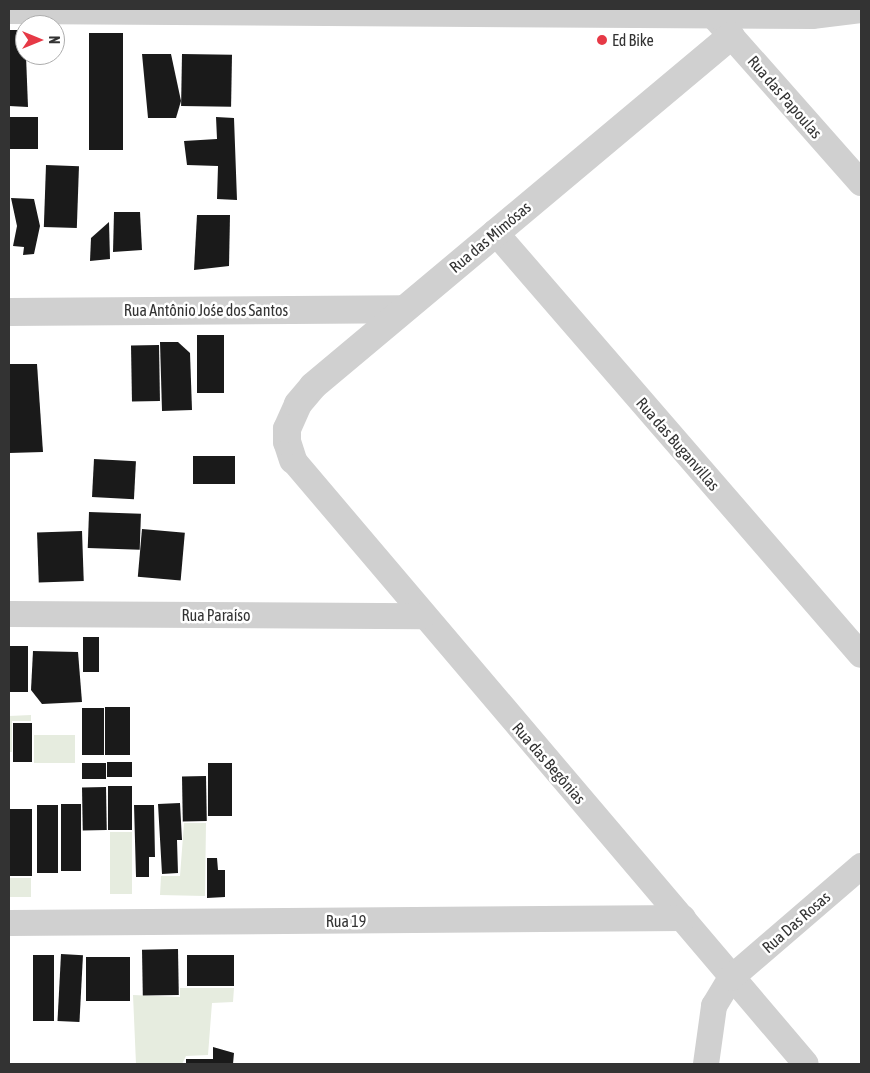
<!DOCTYPE html>
<html>
<head>
<meta charset="utf-8">
<style>
	body { margin:0 }
	#map { position:relative; width:870px; height:1073px; overflow:hidden; background:#fff; font-family:"Asap Condensed",sans-serif }
	div>[style] { position:absolute }
	.green>* { inset:0; background:#e6ecdf; transform-origin:0 0 }
	.building>* { inset:0; background:#1a1a1a; transform-origin:0 0 }
	.minor>* { height:26px; margin:-13px; padding:0 13px; transform-origin:13px; border-radius:13px; background:#d0d0d0 }
	.tertiary>* { height:28px; margin:-14px; padding:0 14px; transform-origin:14px; border-radius:14px; background:#d0d0d0 }
	.dots>* { width:14px; height:14px; translate:-50% -50%; box-sizing:border-box; border:2px solid #fff; border-radius:50% }
	span { translate:-50% -50%; white-space:nowrap; text-align:center; line-height:1.15; -webkit-text-stroke:5px #fff; paint-order:stroke }
	.poi-label { font-size:16px; color:#333 }
	.left { translate:0 -50%; text-align:left }
	.street-label { font-size:16px; color:#333 }
	.frame { position:absolute; inset:0; border:10px solid #333; pointer-events:none }
	.north { position:absolute; left:15px; top:15px; width:50px; height:50px; box-sizing:border-box; background:#fff; border:1px solid #adadad; border-radius:50%; rotate:90deg; font-size:14px; font-weight:700; line-height:20px; text-align:center; color:#333 }
	.north::after { content:''; display:block; margin:auto; width:18px; height:22px; background:#e63946; clip-path:polygon(50% 0,100% 100%,50% 72%,0 100%) }
</style>
</head>
<body>
<div id="map">
	<div class="green">
		<div style="clip-path:polygon(31px 715px,31px 721px,12px 721px,12px 752px,9px 752px,9px 716px)"></div>
		<div style="left:75px;top:735px;width:28px;height:41px;rotate:90deg"></div>
		<div style="clip-path:polygon(184px 823px,206px 823px,205px 896px,160px 895px,161px 876px,180px 876px)"></div>
		<div style="left:132px;top:832px;width:62px;height:22px;rotate:90deg"></div>
		<div style="left:9px;top:878px;width:22px;height:19px"></div>
		<div style="clip-path:polygon(180px 988px,234px 988px,233px 1002px,212px 1003px,208px 1055px,186px 1056px,182px 1064px,136px 1064px,133px 995px,180px 997px)"></div>
	</div>
	<div class="building">
		<div style="clip-path:polygon(9px 30px,25px 30px,28px 107px,9px 106px)"></div>
		<div style="left:123px;top:33px;width:117px;height:34px;rotate:90deg"></div>
		<div style="clip-path:polygon(142px 54px,171px 54px,181px 101px,176px 118px,148px 118px)"></div>
		<div style="left:182px;top:54px;width:50px;height:52px;rotate:1deg"></div>
		<div style="left:9px;top:117px;width:29px;height:32px"></div>
		<div style="clip-path:polygon(216px 117px,234px 118px,237px 200px,217px 199px,218px 166px,187px 165px,184px 141px,217px 139px)"></div>
		<div style="left:46px;top:165px;width:33px;height:62px;rotate:2deg"></div>
		<div style="clip-path:polygon(11px 198px,34px 199px,40px 226px,34px 254px,23px 255px,24px 247px,13px 246px,17px 226px)"></div>
		<div style="clip-path:polygon(114px 212px,140px 212px,142px 250px,113px 252px)"></div>
		<div style="clip-path:polygon(197px 215px,230px 215px,229px 266px,194px 270px)"></div>
		<div style="clip-path:polygon(109px 222px,110px 259px,90px 261px,91px 238px)"></div>
		<div style="left:197px;top:335px;width:27px;height:58px"></div>
		<div style="clip-path:polygon(160px 342px,178px 342px,190px 353px,192px 410px,162px 411px)"></div>
		<div style="left:159px;top:345px;width:56px;height:28px;rotate:89deg"></div>
		<div style="clip-path:polygon(9px 364px,37px 364px,43px 452px,9px 453px)"></div>
		<div style="left:193px;top:456px;width:42px;height:28px"></div>
		<div style="left:94px;top:459px;width:42px;height:38px;rotate:3deg"></div>
		<div style="left:89px;top:512px;width:52px;height:36px;rotate:2deg"></div>
		<div style="left:142px;top:529px;width:43px;height:48px;rotate:5deg"></div>
		<div style="left:82px;top:531px;width:50px;height:45px;rotate:88deg"></div>
		<div style="left:83px;top:637px;width:16px;height:35px"></div>
		<div style="left:10px;top:646px;width:18px;height:46px"></div>
		<div style="clip-path:polygon(33px 651px,78px 652px,82px 702px,42px 704px,31px 690px)"></div>
		<div style="left:105px;top:707px;width:25px;height:48px"></div>
		<div style="left:82px;top:708px;width:22px;height:47px"></div>
		<div style="left:13px;top:723px;width:19px;height:39px"></div>
		<div style="left:132px;top:762px;width:15px;height:25px;rotate:90deg"></div>
		<div style="left:82px;top:763px;width:24px;height:16px"></div>
		<div style="left:208px;top:763px;width:24px;height:53px"></div>
		<div style="left:206px;top:776px;width:45px;height:24px;rotate:89deg"></div>
		<div style="left:108px;top:786px;width:24px;height:44px"></div>
		<div style="left:106px;top:787px;width:43px;height:24px;rotate:89deg"></div>
		<div style="clip-path:polygon(180px 803px,182px 840px,177px 840px,178px 873px,162px 874px,158px 804px)"></div>
		<div style="left:61px;top:804px;width:20px;height:67px"></div>
		<div style="left:37px;top:805px;width:21px;height:68px"></div>
		<div style="clip-path:polygon(134px 805px,154px 805px,155px 857px,149px 857px,149px 877px,136px 877px)"></div>
		<div style="left:9px;top:809px;width:23px;height:67px"></div>
		<div style="clip-path:polygon(207px 858px,217px 858px,218px 870px,225px 870px,225px 897px,207px 898px)"></div>
		<div style="left:178px;top:949px;width:46px;height:36px;rotate:89deg"></div>
		<div style="left:61px;top:954px;width:22px;height:67px;rotate:3deg"></div>
		<div style="left:33px;top:955px;width:21px;height:66px"></div>
		<div style="left:234px;top:955px;width:31px;height:47px;rotate:90deg"></div>
		<div style="left:86px;top:957px;width:44px;height:44px"></div>
		<div style="clip-path:polygon(213px 1047px,234px 1053px,233px 1064px,186px 1064px,186px 1059px,213px 1059px)"></div>
	</div>
	<div class="minor">
		<div style="left:716px;top:19px;width:219px;rotate:48.5deg"></div>
		<div style="left:495px;top:232px;width:559px;rotate:49.13deg"></div>
		<div style="left:293px;top:460px;width:792px;rotate:49.66deg"></div>
		<div style="left:9px;top:614px;width:413px;rotate:0.3deg"></div>
		<div style="left:9px;top:923px;width:674px;rotate:-0.43deg"></div>
		<div style="left:706px;top:1064px;width:59px;rotate:-82.1deg"></div>
		<div style="left:714px;top:1006px;width:33px;rotate:-59deg"></div>
		<div style="left:731px;top:978px;width:172px;rotate:-40.7deg"></div>
	</div>
	<div class="tertiary">
		<div style="left:9px;top:10px;width:803px;rotate:0.36deg"></div>
		<div style="left:812px;top:15px;width:49px;rotate:-7deg"></div>
		<div style="left:9px;top:312px;width:394px;rotate:-0.4deg"></div>
		<div style="left:293px;top:460px;width:19px;rotate:-108deg"></div>
		<div style="left:287px;top:442px;width:13px;rotate:-90deg"></div>
		<div style="left:287px;top:429px;width:27px;rotate:-66deg"></div>
		<div style="left:298px;top:404px;width:23px;rotate:-50deg"></div>
		<div style="left:313px;top:386px;width:545px;rotate:-39.94deg"></div>
	</div>
	<div class="dots">
		<div style="left:602px;top:40px;background:#e63946"></div>
	</div>
	<div class="poi-label">
		<span class="left" style="left:612px;top:40px">Ed Bike</span>
	</div>
	<div class="street-label">
		<span style="left:785px;top:97px;rotate:49deg">Rua das Papoulas</span>
		<span style="left:490px;top:237px;rotate:-40deg">Rua das Mimósas</span>
		<span style="left:206px;top:310px">Rua Antônio Jośe dos Santos</span>
		<span style="left:678px;top:444px;rotate:49deg">Rua das Buganvillas</span>
		<span style="left:216px;top:615px">Rua Paraíso</span>
		<span style="left:549px;top:763px;rotate:49deg">Rua das Begônias</span>
		<span style="left:346px;top:921px">Rua 19</span>
		<span style="left:796px;top:922px;rotate:-41deg">Rua Das Rosas</span>
	</div>
	<div class="frame"></div>
	<div class="north">N</div>
</div>
</body>
</html>
